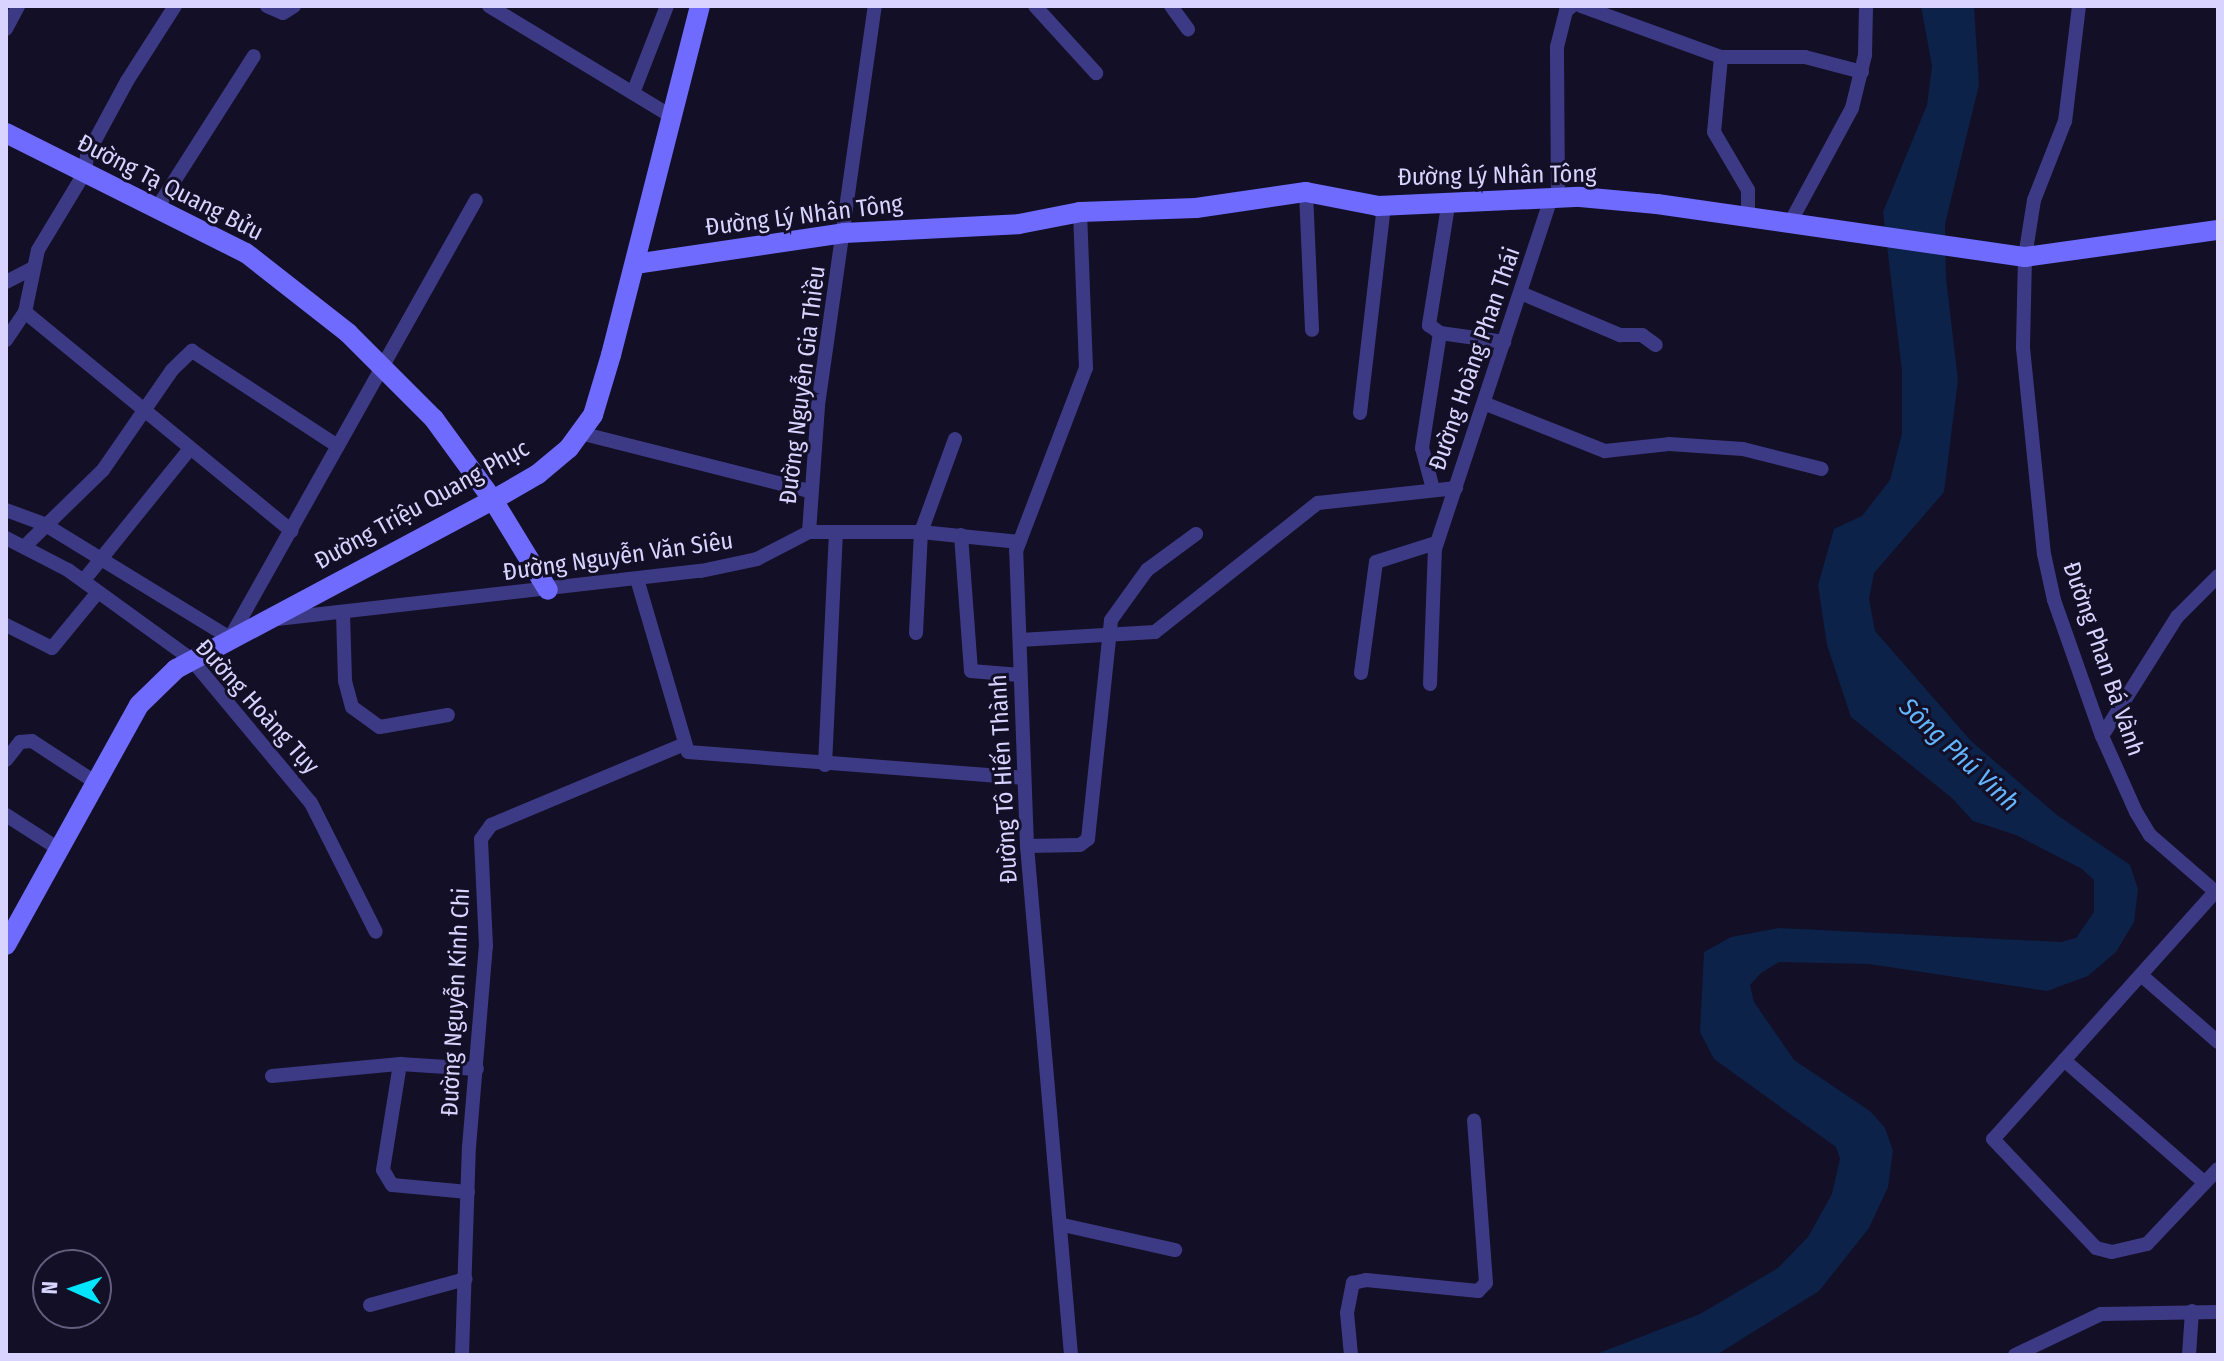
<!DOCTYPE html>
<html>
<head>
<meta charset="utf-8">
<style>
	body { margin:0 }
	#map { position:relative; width:2224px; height:1361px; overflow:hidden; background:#130f26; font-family:"Fira Sans Condensed",sans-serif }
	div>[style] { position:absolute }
	.water>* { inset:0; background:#0c2248 }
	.street>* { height:14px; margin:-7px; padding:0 7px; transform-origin:7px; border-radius:7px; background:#3d3a85 }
	.secondary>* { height:20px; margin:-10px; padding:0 10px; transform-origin:10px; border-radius:10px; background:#6f6bff }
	span { translate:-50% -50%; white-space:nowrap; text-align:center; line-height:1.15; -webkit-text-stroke:6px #130f26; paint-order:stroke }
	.street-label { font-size:24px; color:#d9d4ff }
	.water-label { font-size:26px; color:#62b6ff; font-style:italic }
	.frame { position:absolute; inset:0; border:8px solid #d9d4ff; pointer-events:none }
	.north { position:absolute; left:32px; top:1249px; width:80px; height:80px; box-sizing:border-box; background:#130f26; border:2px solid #625e7d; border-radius:50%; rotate:273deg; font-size:22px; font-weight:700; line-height:32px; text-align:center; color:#d9d4ff }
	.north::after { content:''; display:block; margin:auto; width:28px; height:36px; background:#00e5ff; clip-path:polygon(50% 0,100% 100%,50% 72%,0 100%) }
</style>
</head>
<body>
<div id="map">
	<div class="water">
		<div style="clip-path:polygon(1921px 6px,1974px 6px,1979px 85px,1945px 224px,1946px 278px,1958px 380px,1944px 492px,1874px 573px,1869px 599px,1875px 631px,1971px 741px,2057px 815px,2130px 865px,2138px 889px,2134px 922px,2116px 952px,2088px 976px,2047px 991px,1869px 964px,1779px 962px,1761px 973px,1750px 985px,1754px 1002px,1794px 1060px,1870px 1111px,1885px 1128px,1893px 1151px,1888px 1187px,1869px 1228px,1819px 1291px,1716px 1355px,1594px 1355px,1700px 1314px,1778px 1268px,1808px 1237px,1832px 1194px,1840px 1159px,1836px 1147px,1714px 1059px,1700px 1032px,1704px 952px,1731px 937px,1779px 928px,2061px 942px,2076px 938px,2094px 912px,2094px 880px,2082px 869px,2016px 835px,1973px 821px,1952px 798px,1851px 717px,1827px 645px,1818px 585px,1834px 529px,1862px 516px,1890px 480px,1902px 434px,1902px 371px,1883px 212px,1927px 105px,1932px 66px)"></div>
	</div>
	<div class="street">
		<div style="left:267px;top:6px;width:17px;rotate:24deg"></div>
		<div style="left:283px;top:13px;width:13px;rotate:-32deg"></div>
		<div style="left:489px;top:6px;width:214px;rotate:31.2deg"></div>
		<div style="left:1035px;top:6px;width:91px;rotate:47.7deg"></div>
		<div style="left:1171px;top:6px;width:29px;rotate:54deg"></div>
		<div style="left:1581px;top:6px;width:149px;rotate:20deg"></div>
		<div style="left:1721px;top:57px;width:84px"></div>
		<div style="left:1805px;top:57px;width:59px;rotate:14.7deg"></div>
		<div style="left:2079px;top:6px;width:116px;rotate:96.9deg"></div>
		<div style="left:2065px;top:121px;width:85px;rotate:111.4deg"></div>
		<div style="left:2034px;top:200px;width:58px;rotate:99deg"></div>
		<div style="left:2025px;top:257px;width:91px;rotate:91.3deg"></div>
		<div style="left:2023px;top:348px;width:207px;rotate:84.2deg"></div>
		<div style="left:2044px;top:554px;width:47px;rotate:77.7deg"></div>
		<div style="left:2054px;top:600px;width:144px;rotate:70.6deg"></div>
		<div style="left:2102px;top:736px;width:83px;rotate:65.9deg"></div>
		<div style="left:2136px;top:812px;width:27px;rotate:59deg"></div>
		<div style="left:2150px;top:835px;width:90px;rotate:40.9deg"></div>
		<div style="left:6px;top:29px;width:26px;rotate:-62deg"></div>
		<div style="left:1721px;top:57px;width:75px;rotate:95.3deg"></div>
		<div style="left:1714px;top:132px;width:67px;rotate:59.6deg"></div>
		<div style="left:1748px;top:190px;width:27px;rotate:90deg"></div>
		<div style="left:633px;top:93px;width:93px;rotate:-68.7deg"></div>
		<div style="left:1306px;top:192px;width:138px;rotate:87.5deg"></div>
		<div style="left:1558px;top:198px;width:151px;rotate:-90.4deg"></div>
		<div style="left:1557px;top:47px;width:37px;rotate:-76deg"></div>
		<div style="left:1566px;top:11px;width:8px;rotate:-40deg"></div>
		<div style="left:1448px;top:206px;width:121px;rotate:99.1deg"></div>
		<div style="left:1429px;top:325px;width:14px;rotate:36deg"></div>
		<div style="left:1440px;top:333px;width:65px;rotate:8deg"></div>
		<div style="left:157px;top:208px;width:180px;rotate:-57.5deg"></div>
		<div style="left:1791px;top:221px;width:128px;rotate:-61.6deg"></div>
		<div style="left:1852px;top:108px;width:55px;rotate:-76.2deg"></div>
		<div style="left:1865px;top:55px;width:49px;rotate:-88.8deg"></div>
		<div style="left:6px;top:282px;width:29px;rotate:-27deg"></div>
		<div style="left:1521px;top:293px;width:108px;rotate:23deg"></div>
		<div style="left:1620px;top:335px;width:22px"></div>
		<div style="left:1642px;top:335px;width:17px;rotate:36deg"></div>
		<div style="left:25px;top:312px;width:345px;rotate:39.4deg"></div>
		<div style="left:6px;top:340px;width:34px;rotate:-56deg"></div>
		<div style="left:25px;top:312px;width:63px;rotate:-78.2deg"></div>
		<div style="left:38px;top:250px;width:91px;rotate:-58.9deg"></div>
		<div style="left:85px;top:172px;width:17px;rotate:-83deg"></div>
		<div style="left:87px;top:155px;width:84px;rotate:-61.6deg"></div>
		<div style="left:127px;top:81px;width:89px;rotate:-57.4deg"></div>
		<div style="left:1486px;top:404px;width:128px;rotate:21.6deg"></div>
		<div style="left:1605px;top:451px;width:64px;rotate:-6.2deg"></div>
		<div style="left:1669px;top:444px;width:74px;rotate:3.9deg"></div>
		<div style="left:1743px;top:449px;width:81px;rotate:14.2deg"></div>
		<div style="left:1360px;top:413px;width:210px;rotate:-83.4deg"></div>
		<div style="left:580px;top:433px;width:237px;rotate:14.2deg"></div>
		<div style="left:1433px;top:489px;width:42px;rotate:-105deg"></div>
		<div style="left:1422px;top:448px;width:116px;rotate:-81.1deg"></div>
		<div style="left:6px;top:510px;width:40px;rotate:20.2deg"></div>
		<div style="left:44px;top:524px;width:218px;rotate:31.5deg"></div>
		<div style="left:230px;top:638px;width:502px;rotate:-60.68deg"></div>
		<div style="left:809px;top:532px;width:127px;rotate:-85.9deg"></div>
		<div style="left:818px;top:405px;width:403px;rotate:-81.9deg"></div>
		<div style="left:961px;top:535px;width:136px;rotate:85.8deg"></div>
		<div style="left:971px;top:671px;width:49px;rotate:4.7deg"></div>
		<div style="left:6px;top:538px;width:70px;rotate:27.3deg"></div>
		<div style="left:68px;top:570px;width:152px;rotate:35.9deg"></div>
		<div style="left:191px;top:659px;width:187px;rotate:50.2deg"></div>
		<div style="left:311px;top:803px;width:144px;rotate:63.3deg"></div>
		<div style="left:24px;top:547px;width:110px;rotate:-44.3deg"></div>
		<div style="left:103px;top:470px;width:121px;rotate:-55.4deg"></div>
		<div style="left:172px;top:370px;width:28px;rotate:-44deg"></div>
		<div style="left:192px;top:351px;width:174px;rotate:33.1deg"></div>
		<div style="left:637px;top:579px;width:180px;rotate:73.6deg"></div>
		<div style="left:688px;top:752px;width:336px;rotate:4.4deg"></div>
		<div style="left:84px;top:580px;width:166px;rotate:-51.1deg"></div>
		<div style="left:343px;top:613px;width:68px;rotate:88.3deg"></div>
		<div style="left:345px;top:681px;width:27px;rotate:75deg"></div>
		<div style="left:352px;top:707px;width:34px;rotate:36deg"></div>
		<div style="left:380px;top:727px;width:69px;rotate:-10deg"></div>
		<div style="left:277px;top:619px;width:427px;rotate:-6.5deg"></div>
		<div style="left:701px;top:571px;width:57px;rotate:-12.1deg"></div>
		<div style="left:757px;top:559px;width:59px;rotate:-27.4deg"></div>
		<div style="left:809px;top:532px;width:112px"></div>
		<div style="left:921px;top:532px;width:99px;rotate:5.8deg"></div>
		<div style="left:6px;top:625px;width:51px;rotate:26.6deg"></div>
		<div style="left:52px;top:648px;width:72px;rotate:-50.6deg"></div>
		<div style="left:916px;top:633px;width:101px;rotate:-87.2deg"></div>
		<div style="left:921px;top:532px;width:99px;rotate:-69.9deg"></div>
		<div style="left:1020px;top:640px;width:135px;rotate:-3.4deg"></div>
		<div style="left:1155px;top:632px;width:208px;rotate:-38.4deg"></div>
		<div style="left:1318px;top:503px;width:139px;rotate:-6.2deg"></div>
		<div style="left:1361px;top:673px;width:112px;rotate:-82.3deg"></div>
		<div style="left:1376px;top:562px;width:63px;rotate:-17.6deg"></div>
		<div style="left:1430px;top:684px;width:135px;rotate:-87.9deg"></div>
		<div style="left:1435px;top:549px;width:370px;rotate:-71.7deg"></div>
		<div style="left:2102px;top:736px;width:141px;rotate:-57.8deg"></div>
		<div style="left:2177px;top:617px;width:58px;rotate:-45deg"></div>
		<div style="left:6px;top:760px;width:23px;rotate:-52deg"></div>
		<div style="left:20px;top:742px;width:12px;rotate:-5deg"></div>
		<div style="left:32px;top:741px;width:79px;rotate:33.1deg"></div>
		<div style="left:825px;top:765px;width:233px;rotate:-87.3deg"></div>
		<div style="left:6px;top:815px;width:63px;rotate:32.7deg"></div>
		<div style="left:1027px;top:846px;width:53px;rotate:-1.1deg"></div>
		<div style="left:1080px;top:845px;width:10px;rotate:-37deg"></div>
		<div style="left:1088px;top:839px;width:220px;rotate:-84deg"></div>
		<div style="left:1111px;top:620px;width:62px;rotate:-54.2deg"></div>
		<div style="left:1147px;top:570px;width:61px;rotate:-36.3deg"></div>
		<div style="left:2215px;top:892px;width:332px;rotate:131.9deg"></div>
		<div style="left:1993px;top:1139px;width:150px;rotate:46.6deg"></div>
		<div style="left:2096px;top:1248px;width:16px;rotate:14deg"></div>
		<div style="left:2112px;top:1252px;width:36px;rotate:-13deg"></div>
		<div style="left:2147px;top:1244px;width:103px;rotate:-46.6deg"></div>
		<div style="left:2141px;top:975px;width:102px;rotate:41deg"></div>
		<div style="left:2064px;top:1060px;width:187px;rotate:41.1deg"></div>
		<div style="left:272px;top:1076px;width:129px;rotate:-5.4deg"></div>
		<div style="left:468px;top:1192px;width:76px;rotate:-174.7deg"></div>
		<div style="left:392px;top:1185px;width:17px;rotate:-121deg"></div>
		<div style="left:383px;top:1170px;width:107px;rotate:-80.9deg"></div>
		<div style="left:400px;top:1064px;width:77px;rotate:3.7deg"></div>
		<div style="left:1063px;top:1225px;width:115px;rotate:12.6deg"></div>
		<div style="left:370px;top:1305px;width:99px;rotate:-15.2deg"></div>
		<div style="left:462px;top:1355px;width:208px;rotate:-88.1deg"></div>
		<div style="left:469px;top:1147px;width:202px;rotate:-85.2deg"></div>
		<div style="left:486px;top:946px;width:107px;rotate:-92.7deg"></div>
		<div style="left:481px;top:839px;width:17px;rotate:-54deg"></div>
		<div style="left:491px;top:825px;width:207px;rotate:-22.7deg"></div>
		<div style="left:1071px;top:1355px;width:511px;rotate:-94.94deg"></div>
		<div style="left:1027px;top:846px;width:295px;rotate:-92.1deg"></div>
		<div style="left:1016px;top:551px;width:196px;rotate:-69.1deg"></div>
		<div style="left:1086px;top:368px;width:156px;rotate:-92.2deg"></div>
		<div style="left:1351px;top:1355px;width:42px;rotate:-95.4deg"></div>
		<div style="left:1347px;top:1313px;width:31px;rotate:-79deg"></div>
		<div style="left:1353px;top:1283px;width:13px;rotate:-13deg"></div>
		<div style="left:1366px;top:1280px;width:113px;rotate:5.6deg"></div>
		<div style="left:1478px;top:1291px;width:11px;rotate:-45deg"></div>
		<div style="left:1486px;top:1283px;width:163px;rotate:-94.2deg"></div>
		<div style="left:2015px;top:1355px;width:95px;rotate:-25.5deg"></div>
		<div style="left:2101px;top:1314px;width:117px;rotate:-1deg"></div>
		<div style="left:2189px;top:1355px;width:44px;rotate:-86.1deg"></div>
	</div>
	<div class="secondary">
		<div style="left:6px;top:133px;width:268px;rotate:26.6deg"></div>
		<div style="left:246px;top:253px;width:130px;rotate:38.1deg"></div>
		<div style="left:348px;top:333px;width:122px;rotate:45deg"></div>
		<div style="left:434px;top:419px;width:100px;rotate:53.9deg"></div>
		<div style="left:493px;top:500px;width:105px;rotate:58.6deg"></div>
		<div style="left:635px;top:264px;width:211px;rotate:-8.4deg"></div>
		<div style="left:844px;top:233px;width:175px;rotate:-2.9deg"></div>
		<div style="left:1019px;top:224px;width:62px;rotate:-11.1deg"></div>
		<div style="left:1080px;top:212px;width:116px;rotate:-2deg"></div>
		<div style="left:1196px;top:208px;width:111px;rotate:-8.3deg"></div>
		<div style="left:1306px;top:192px;width:73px;rotate:11deg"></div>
		<div style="left:1378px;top:206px;width:202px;rotate:-2.6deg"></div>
		<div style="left:1580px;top:197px;width:77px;rotate:5.2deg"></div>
		<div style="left:1657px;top:204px;width:372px;rotate:8.2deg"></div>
		<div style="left:2025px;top:257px;width:195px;rotate:-8deg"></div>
		<div style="left:6px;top:945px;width:274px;rotate:-61deg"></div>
		<div style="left:139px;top:705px;width:52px;rotate:-44.2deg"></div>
		<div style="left:176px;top:669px;width:359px;rotate:-28.1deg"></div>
		<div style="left:493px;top:500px;width:52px;rotate:-30deg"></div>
		<div style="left:538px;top:474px;width:40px;rotate:-40deg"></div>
		<div style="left:569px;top:448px;width:41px;rotate:-54deg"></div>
		<div style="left:593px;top:415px;width:63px;rotate:-73.3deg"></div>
		<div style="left:611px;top:355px;width:360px;rotate:-75.7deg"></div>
	</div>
	<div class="street-label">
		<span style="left:1497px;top:176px;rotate:-1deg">Đường Lý Nhân Tông</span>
		<span style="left:170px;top:188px;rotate:27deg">Đường Tạ Quang Bửu</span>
		<span style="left:804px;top:216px;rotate:-7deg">Đường Lý Nhân Tông</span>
		<span style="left:1475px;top:359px;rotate:-71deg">Đường Hoàng Phan Thái</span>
		<span style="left:803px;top:385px;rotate:-83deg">Đường Nguyễn Gia Thiều</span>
		<span style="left:422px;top:505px;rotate:-29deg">Đường Triệu Quang Phục</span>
		<span style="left:618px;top:557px;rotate:-8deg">Đường Nguyễn Văn Siêu</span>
		<span style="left:2103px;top:659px;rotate:71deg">Đường Phan Bá Vành</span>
		<span style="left:257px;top:707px;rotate:48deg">Đường Hoàng Tụy</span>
		<span style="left:1004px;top:779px;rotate:-93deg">Đường Tô Hiến Thành</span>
		<span style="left:456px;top:1002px;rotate:-87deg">Đường Nguyễn Kinh Chi</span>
	</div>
	<div class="water-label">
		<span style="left:1959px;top:755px;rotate:43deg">Sông Phú Vinh</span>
	</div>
	<div class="frame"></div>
	<div class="north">N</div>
</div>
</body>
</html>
